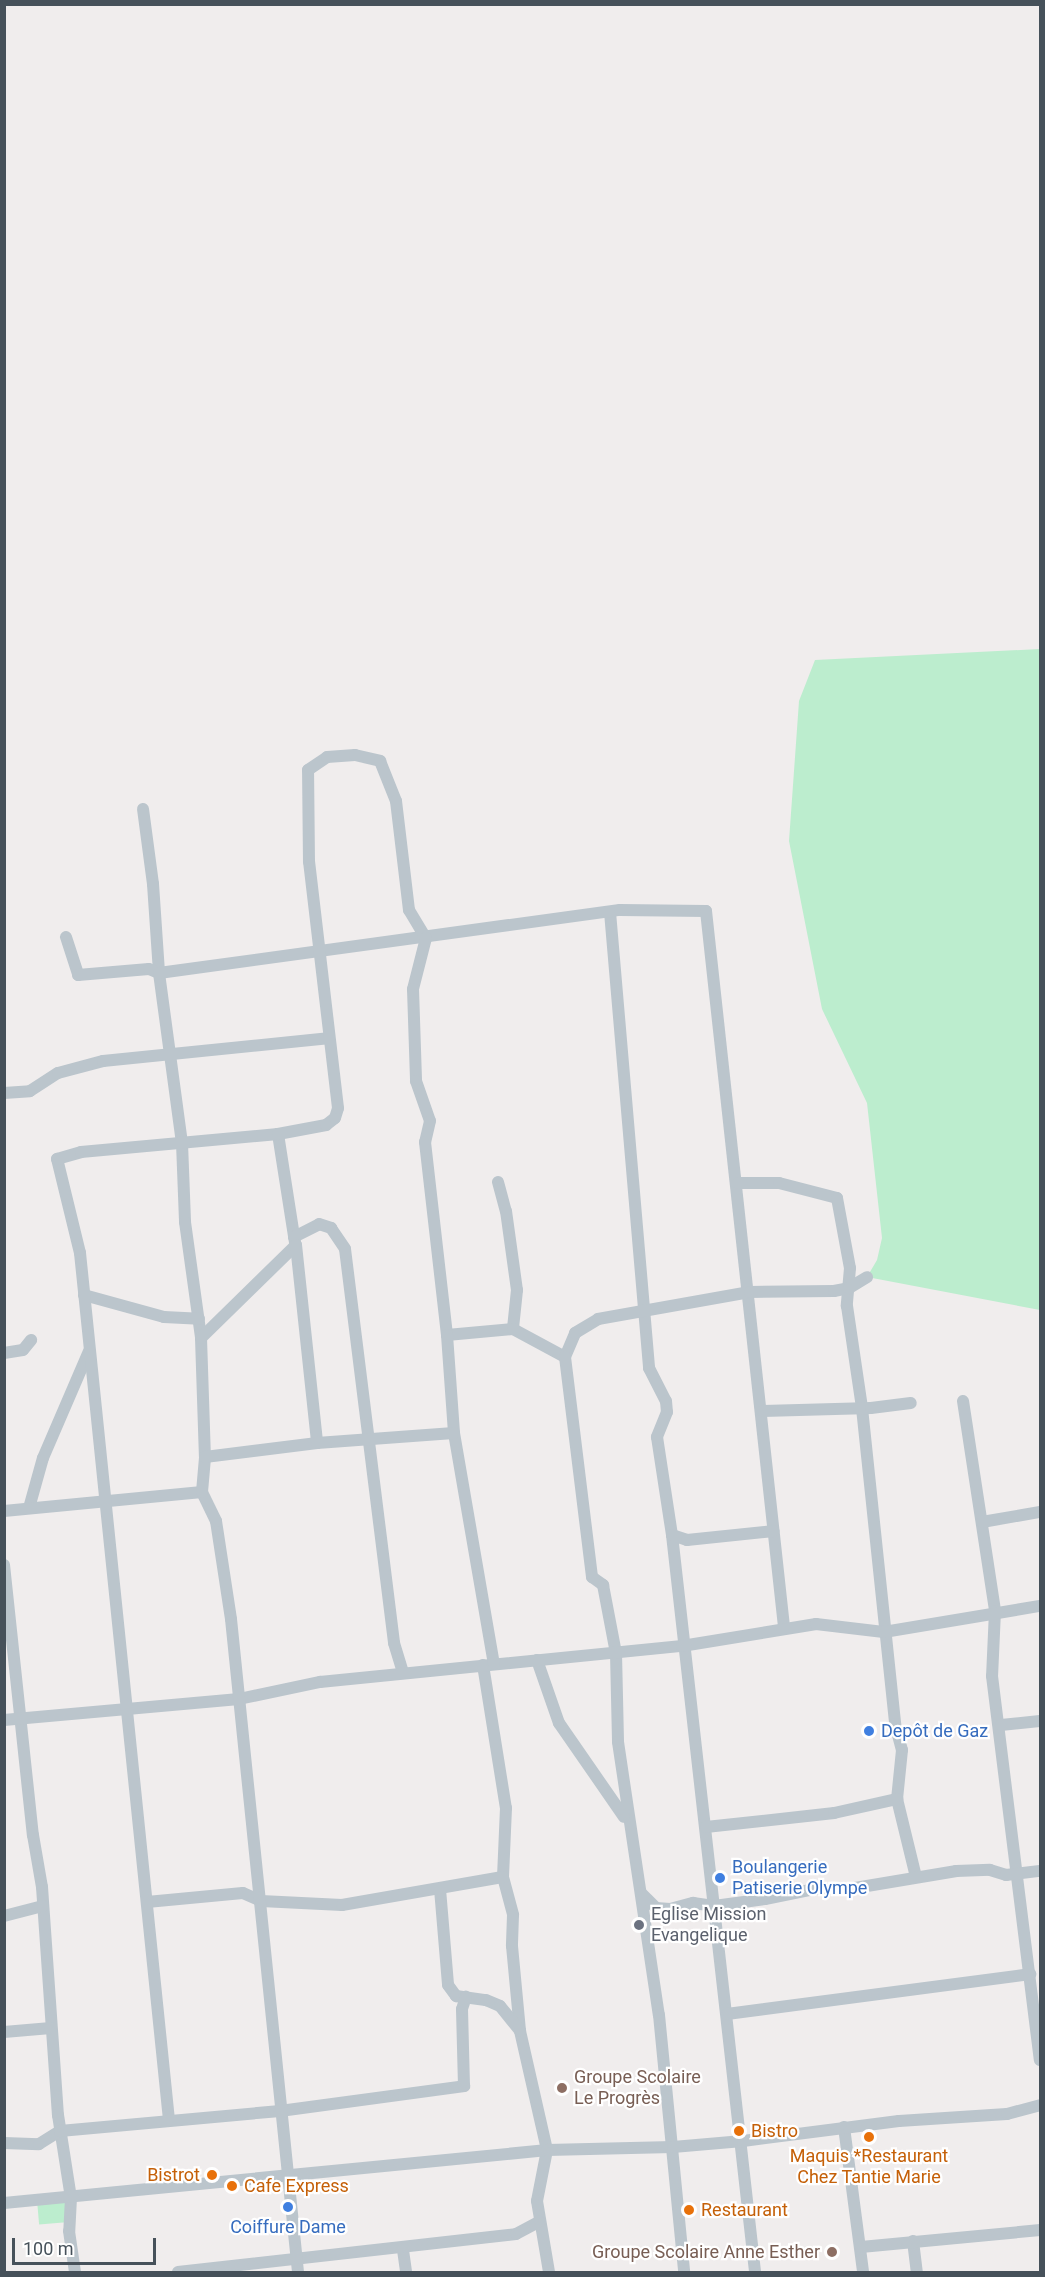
<!DOCTYPE html>
<html>
<head>
<meta charset="utf-8">
<style>
	body { margin:0 }
	#map { position:relative; width:1045px; height:2277px; overflow:hidden; background:#f0eded; font-family:Roboto,sans-serif }
	div>[style] { position:absolute }
	.green>* { inset:0; background:#bcedce; transform-origin:0 0 }
	.minor>* { height:12px; margin:-6px; padding:0 6px; transform-origin:6px; border-radius:6px; background:#bbc5cc }
	.dots>* { width:16px; height:16px; translate:-50% -50%; box-sizing:border-box; border:3px solid #fff; border-radius:50% }
	span { translate:-50% -50%; white-space:nowrap; text-align:center; line-height:1.15; -webkit-text-stroke:4.5px #fff; paint-order:stroke }
	.shop-label { font-size:18px; color:#366cbe }
	.left { translate:0 -50%; text-align:left }
	.worship-label { font-size:18px; color:#5b616d }
	.education-label { font-size:18px; color:#785e54 }
	.right { translate:-100% -50%; text-align:right }
	.food-label { font-size:18px; color:#c56008 }
	.frame { position:absolute; inset:0; border:6px solid #46515a; pointer-events:none }
	.scale { position:absolute; left:12px; top:2238px; width:144px; height:27px; box-sizing:border-box; border:3px solid #46515a; border-top:0; padding-left:8px; font-size:18px; line-height:21px; white-space:nowrap; color:#46515a; -webkit-text-stroke:4px #fff; paint-order:stroke }
</style>
</head>
<body>
<div id="map">
	<div class="green">
		<div style="clip-path:polygon(1040px 649px,1040px 1310px,867px 1277px,877px 1260px,882px 1238px,867px 1103px,822px 1009px,789px 841px,799px 701px,815px 660px)"></div>
		<div style="left:67px;top:2199px;width:23px;height:30px;rotate:85deg"></div>
	</div>
	<div class="minor">
		<div style="left:143px;top:809px;width:76px;rotate:82.4deg"></div>
		<div style="left:153px;top:884px;width:89px;rotate:86.1deg"></div>
		<div style="left:159px;top:973px;width:172px;rotate:82.3deg"></div>
		<div style="left:182px;top:1143px;width:79px;rotate:87.8deg"></div>
		<div style="left:185px;top:1222px;width:117px;rotate:82.1deg"></div>
		<div style="left:201px;top:1338px;width:119px;rotate:88.1deg"></div>
		<div style="left:610px;top:912px;width:458px;rotate:85.1deg"></div>
		<div style="left:649px;top:1368px;width:37px;rotate:63deg"></div>
		<div style="left:666px;top:1401px;width:11px;rotate:85deg"></div>
		<div style="left:667px;top:1412px;width:27px;rotate:112deg"></div>
		<div style="left:657px;top:1437px;width:99px;rotate:81.3deg"></div>
		<div style="left:672px;top:1535px;width:742px;rotate:83.57deg"></div>
		<div style="left:66px;top:937px;width:40px;rotate:72deg"></div>
		<div style="left:78px;top:975px;width:71px;rotate:-4.8deg"></div>
		<div style="left:149px;top:969px;width:11px;rotate:22deg"></div>
		<div style="left:159px;top:973px;width:465px;rotate:-7.8deg"></div>
		<div style="left:620px;top:910px;width:86px;rotate:0.7deg"></div>
		<div style="left:706px;top:911px;width:720px;rotate:83.78deg"></div>
		<div style="left:4px;top:1093px;width:26px;rotate:-4deg"></div>
		<div style="left:30px;top:1091px;width:33px;rotate:-33deg"></div>
		<div style="left:58px;top:1073px;width:47px;rotate:-14.9deg"></div>
		<div style="left:103px;top:1061px;width:226px;rotate:-5.8deg"></div>
		<div style="left:278px;top:1134px;width:110px;rotate:81.1deg"></div>
		<div style="left:498px;top:1182px;width:30px;rotate:75deg"></div>
		<div style="left:506px;top:1211px;width:80px;rotate:82.1deg"></div>
		<div style="left:517px;top:1290px;width:39px;rotate:96deg"></div>
		<div style="left:738px;top:1183px;width:41px"></div>
		<div style="left:779px;top:1183px;width:60px;rotate:14.5deg"></div>
		<div style="left:837px;top:1198px;width:71px;rotate:79.5deg"></div>
		<div style="left:850px;top:1268px;width:38px;rotate:95deg"></div>
		<div style="left:847px;top:1306px;width:103px;rotate:81.6deg"></div>
		<div style="left:862px;top:1408px;width:318px;rotate:84deg"></div>
		<div style="left:895px;top:1724px;width:27px;rotate:75deg"></div>
		<div style="left:902px;top:1750px;width:49px;rotate:95.8deg"></div>
		<div style="left:897px;top:1799px;width:80px;rotate:76.3deg"></div>
		<div style="left:294px;top:1237px;width:28px;rotate:-27deg"></div>
		<div style="left:319px;top:1224px;width:13px;rotate:18deg"></div>
		<div style="left:331px;top:1228px;width:25px;rotate:56deg"></div>
		<div style="left:345px;top:1249px;width:397px;rotate:82.9deg"></div>
		<div style="left:394px;top:1643px;width:30px;rotate:73deg"></div>
		<div style="left:84px;top:1295px;width:83px;rotate:15.4deg"></div>
		<div style="left:164px;top:1317px;width:35px;rotate:3deg"></div>
		<div style="left:447px;top:1335px;width:66px;rotate:-5.2deg"></div>
		<div style="left:513px;top:1329px;width:59px;rotate:28.3deg"></div>
		<div style="left:565px;top:1357px;width:26px;rotate:-67deg"></div>
		<div style="left:575px;top:1333px;width:27px;rotate:-31deg"></div>
		<div style="left:598px;top:1319px;width:154px;rotate:-10.1deg"></div>
		<div style="left:750px;top:1292px;width:84px;rotate:-0.7deg"></div>
		<div style="left:834px;top:1291px;width:15px;rotate:-11deg"></div>
		<div style="left:849px;top:1288px;width:21px;rotate:-31deg"></div>
		<div style="left:201px;top:1338px;width:133px;rotate:-44.4deg"></div>
		<div style="left:296px;top:1245px;width:199px;rotate:83.9deg"></div>
		<div style="left:4px;top:1353px;width:19px;rotate:-9deg"></div>
		<div style="left:23px;top:1350px;width:13px;rotate:-51deg"></div>
		<div style="left:565px;top:1357px;width:222px;rotate:83deg"></div>
		<div style="left:592px;top:1577px;width:14px;rotate:36deg"></div>
		<div style="left:603px;top:1585px;width:69px;rotate:79.2deg"></div>
		<div style="left:616px;top:1653px;width:89px;rotate:88.7deg"></div>
		<div style="left:618px;top:1742px;width:276px;rotate:81.5deg"></div>
		<div style="left:659px;top:2015px;width:258px;rotate:84.4deg"></div>
		<div style="left:963px;top:1401px;width:212px;rotate:81.3deg"></div>
		<div style="left:995px;top:1611px;width:65px;rotate:92.6deg"></div>
		<div style="left:992px;top:1676px;width:387px;rotate:82.9deg"></div>
		<div style="left:763px;top:1411px;width:108px;rotate:-1.6deg"></div>
		<div style="left:871px;top:1408px;width:40px;rotate:-7.1deg"></div>
		<div style="left:29px;top:1508px;width:52px;rotate:-74.4deg"></div>
		<div style="left:43px;top:1458px;width:116px;rotate:-66.7deg"></div>
		<div style="left:4px;top:1511px;width:199px;rotate:-5.5deg"></div>
		<div style="left:982px;top:1522px;width:59px;rotate:-9.8deg"></div>
		<div style="left:672px;top:1535px;width:16px;rotate:18deg"></div>
		<div style="left:687px;top:1540px;width:87px;rotate:-5.9deg"></div>
		<div style="left:4px;top:1565px;width:272px;rotate:83.9deg"></div>
		<div style="left:33px;top:1835px;width:53px;rotate:80.2deg"></div>
		<div style="left:42px;top:1887px;width:229px;rotate:86deg"></div>
		<div style="left:58px;top:2115px;width:84px;rotate:81.1deg"></div>
		<div style="left:71px;top:2198px;width:33px;rotate:93deg"></div>
		<div style="left:69px;top:2231px;width:41px;rotate:81.7deg"></div>
		<div style="left:537px;top:1660px;width:67px;rotate:70.8deg"></div>
		<div style="left:559px;top:1723px;width:114px;rotate:55.3deg"></div>
		<div style="left:483px;top:1665px;width:145px;rotate:80.9deg"></div>
		<div style="left:506px;top:1808px;width:69px;rotate:92.5deg"></div>
		<div style="left:503px;top:1877px;width:39px;rotate:75deg"></div>
		<div style="left:513px;top:1915px;width:31px;rotate:92deg"></div>
		<div style="left:512px;top:1946px;width:85px;rotate:84.6deg"></div>
		<div style="left:520px;top:2031px;width:122px;rotate:77.2deg"></div>
		<div style="left:547px;top:2150px;width:52px;rotate:101.1deg"></div>
		<div style="left:537px;top:2201px;width:72px;rotate:80.4deg"></div>
		<div style="left:4px;top:1720px;width:236px;rotate:-5.1deg"></div>
		<div style="left:239px;top:1699px;width:83px;rotate:-11.9deg"></div>
		<div style="left:320px;top:1682px;width:364px;rotate:-5.7deg"></div>
		<div style="left:682px;top:1646px;width:136px;rotate:-9.3deg"></div>
		<div style="left:816px;top:1624px;width:68px;rotate:6.7deg"></div>
		<div style="left:884px;top:1632px;width:158px;rotate:-9.5deg"></div>
		<div style="left:1001px;top:1725px;width:39px;rotate:-6deg"></div>
		<div style="left:706px;top:1827px;width:129px;rotate:-6.2deg"></div>
		<div style="left:834px;top:1813px;width:65px;rotate:-12.5deg"></div>
		<div style="left:440px;top:1889px;width:96px;rotate:85.2deg"></div>
		<div style="left:448px;top:1985px;width:14px;rotate:54deg"></div>
		<div style="left:456px;top:1996px;width:30px;rotate:8deg"></div>
		<div style="left:486px;top:2000px;width:15px;rotate:23deg"></div>
		<div style="left:500px;top:2006px;width:32px;rotate:51deg"></div>
		<div style="left:641px;top:1893px;width:21px;rotate:45deg"></div>
		<div style="left:656px;top:1908px;width:14px;rotate:4deg"></div>
		<div style="left:670px;top:1909px;width:24px;rotate:-15deg"></div>
		<div style="left:693px;top:1903px;width:21px;rotate:8deg"></div>
		<div style="left:714px;top:1906px;width:51px;rotate:-7.8deg"></div>
		<div style="left:765px;top:1899px;width:50px;rotate:-11.5deg"></div>
		<div style="left:814px;top:1889px;width:35px"></div>
		<div style="left:849px;top:1889px;width:109px;rotate:-9.5deg"></div>
		<div style="left:956px;top:1871px;width:34px;rotate:-2deg"></div>
		<div style="left:990px;top:1870px;width:17px;rotate:17deg"></div>
		<div style="left:1006px;top:1875px;width:34px;rotate:-7deg"></div>
		<div style="left:147px;top:1902px;width:96px;rotate:-5.4deg"></div>
		<div style="left:243px;top:1893px;width:20px;rotate:24deg"></div>
		<div style="left:261px;top:1901px;width:81px;rotate:2.8deg"></div>
		<div style="left:342px;top:1905px;width:163px;rotate:-9.9deg"></div>
		<div style="left:4px;top:1916px;width:40px;rotate:-14.4deg"></div>
		<div style="left:727px;top:2014px;width:306px;rotate:-7.5deg"></div>
		<div style="left:4px;top:2032px;width:47px;rotate:-4.9deg"></div>
		<div style="left:169px;top:2120px;width:872px;rotate:-95.86deg"></div>
		<div style="left:80px;top:1253px;width:97px;rotate:-103.7deg"></div>
		<div style="left:57px;top:1159px;width:25px;rotate:-16deg"></div>
		<div style="left:81px;top:1152px;width:198px;rotate:-5.2deg"></div>
		<div style="left:278px;top:1134px;width:49px;rotate:-10.6deg"></div>
		<div style="left:326px;top:1125px;width:11px;rotate:-38deg"></div>
		<div style="left:335px;top:1118px;width:10px;rotate:-73deg"></div>
		<div style="left:338px;top:1108px;width:248px;rotate:-96.7deg"></div>
		<div style="left:309px;top:862px;width:92px;rotate:-90.6deg"></div>
		<div style="left:308px;top:770px;width:23px;rotate:-34deg"></div>
		<div style="left:327px;top:757px;width:28px;rotate:-4deg"></div>
		<div style="left:355px;top:755px;width:26px;rotate:13deg"></div>
		<div style="left:380px;top:761px;width:43px;rotate:68.2deg"></div>
		<div style="left:396px;top:801px;width:110px;rotate:83.2deg"></div>
		<div style="left:409px;top:910px;width:33px;rotate:59deg"></div>
		<div style="left:426px;top:938px;width:53px;rotate:104.3deg"></div>
		<div style="left:413px;top:989px;width:92px;rotate:88.1deg"></div>
		<div style="left:416px;top:1081px;width:42px;rotate:70.7deg"></div>
		<div style="left:430px;top:1121px;width:22px;rotate:103deg"></div>
		<div style="left:425px;top:1142px;width:194px;rotate:83.5deg"></div>
		<div style="left:447px;top:1335px;width:98px;rotate:85.9deg"></div>
		<div style="left:454px;top:1433px;width:234px;rotate:80.2deg"></div>
		<div style="left:844px;top:2127px;width:146px;rotate:82.5deg"></div>
		<div style="left:4px;top:2143px;width:35px;rotate:2deg"></div>
		<div style="left:39px;top:2144px;width:25px;rotate:-32deg"></div>
		<div style="left:60px;top:2131px;width:221px;rotate:-5.2deg"></div>
		<div style="left:280px;top:2111px;width:186px;rotate:-7.7deg"></div>
		<div style="left:464px;top:2086px;width:77px;rotate:-91.5deg"></div>
		<div style="left:462px;top:2009px;width:13px;rotate:-72deg"></div>
		<div style="left:4px;top:2203px;width:546px;rotate:-5.57deg"></div>
		<div style="left:547px;top:2150px;width:126px;rotate:-1.4deg"></div>
		<div style="left:673px;top:2147px;width:70px;rotate:-4.9deg"></div>
		<div style="left:743px;top:2141px;width:157px;rotate:-7.3deg"></div>
		<div style="left:899px;top:2121px;width:108px;rotate:-3.7deg"></div>
		<div style="left:1007px;top:2114px;width:34px;rotate:-15deg"></div>
		<div style="left:913px;top:2241px;width:31px;rotate:83deg"></div>
		<div style="left:861px;top:2247px;width:180px;rotate:-5.4deg"></div>
		<div style="left:403px;top:2250px;width:22px;rotate:82deg"></div>
		<div style="left:178px;top:2272px;width:340px;rotate:-6.4deg"></div>
		<div style="left:516px;top:2234px;width:26px;rotate:-28deg"></div>
		<div style="left:298px;top:2272px;width:656px;rotate:-95.86deg"></div>
		<div style="left:231px;top:1619px;width:99px;rotate:-98.7deg"></div>
		<div style="left:216px;top:1521px;width:32px;rotate:-116deg"></div>
		<div style="left:202px;top:1492px;width:35px;rotate:-85deg"></div>
		<div style="left:205px;top:1457px;width:113px;rotate:-7.1deg"></div>
		<div style="left:317px;top:1443px;width:137px;rotate:-4.2deg"></div>
	</div>
	<div class="dots">
		<div style="left:869px;top:1731px;background:#3f7fe0"></div>
		<div style="left:720px;top:1878px;background:#3f7fe0"></div>
		<div style="left:639px;top:1925px;background:#6b7280"></div>
		<div style="left:562px;top:2088px;background:#8d6e63"></div>
		<div style="left:739px;top:2131px;background:#e8710a"></div>
		<div style="left:869px;top:2137px;background:#e8710a"></div>
		<div style="left:212px;top:2175px;background:#e8710a"></div>
		<div style="left:232px;top:2186px;background:#e8710a"></div>
		<div style="left:288px;top:2207px;background:#3f7fe0"></div>
		<div style="left:689px;top:2210px;background:#e8710a"></div>
		<div style="left:832px;top:2252px;background:#8d6e63"></div>
	</div>
	<div class="shop-label">
		<span class="left" style="left:881px;top:1731px">Depôt de Gaz</span>
		<span class="left" style="left:732px;top:1878px">Boulangerie<br>Patiserie Olympe</span>
		<span style="left:288px;top:2227px">Coiffure Dame</span>
	</div>
	<div class="worship-label">
		<span class="left" style="left:651px;top:1925px">Eglise Mission<br>Evangelique</span>
	</div>
	<div class="education-label">
		<span class="left" style="left:574px;top:2088px">Groupe Scolaire<br>Le Progrès</span>
		<span class="right" style="left:820px;top:2252px">Groupe Scolaire Anne Esther</span>
	</div>
	<div class="food-label">
		<span class="left" style="left:751px;top:2131px">Bistro</span>
		<span style="left:869px;top:2167px">Maquis *Restaurant<br>Chez Tantie Marie</span>
		<span class="right" style="left:200px;top:2175px">Bistrot</span>
		<span class="left" style="left:244px;top:2186px">Cafe Express</span>
		<span class="left" style="left:701px;top:2210px">Restaurant</span>
	</div>
	<div class="frame"></div>
	<div class="scale">100 m</div>
</div>
</body>
</html>
